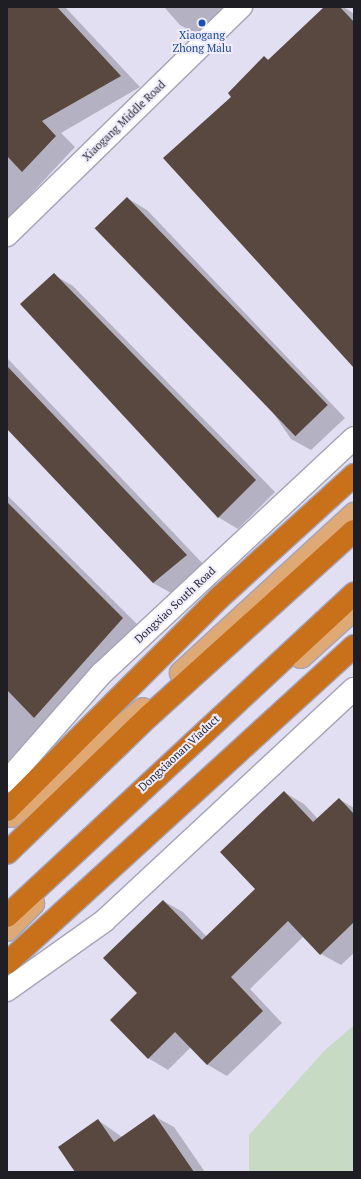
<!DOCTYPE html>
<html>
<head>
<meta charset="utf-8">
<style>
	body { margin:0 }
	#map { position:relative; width:361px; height:1179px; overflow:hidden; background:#e2dff3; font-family:"PT Serif",serif }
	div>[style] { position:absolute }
	.green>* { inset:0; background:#c6dac4 }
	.shadow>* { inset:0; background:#0003 }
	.building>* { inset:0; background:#58483f; transform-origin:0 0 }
	.roads { filter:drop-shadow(1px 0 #a6a3b6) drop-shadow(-1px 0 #a6a3b6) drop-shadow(0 1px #a6a3b6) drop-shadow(0 -1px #a6a3b6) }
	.minor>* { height:22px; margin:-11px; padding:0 11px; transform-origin:11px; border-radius:11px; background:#fff }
	.major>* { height:22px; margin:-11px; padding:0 11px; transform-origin:11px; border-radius:11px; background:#dfa976 }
	.highway>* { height:22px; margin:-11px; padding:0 11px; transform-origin:11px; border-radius:11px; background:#c9701b }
	.dots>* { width:11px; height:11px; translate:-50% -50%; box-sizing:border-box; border:2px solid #efedfd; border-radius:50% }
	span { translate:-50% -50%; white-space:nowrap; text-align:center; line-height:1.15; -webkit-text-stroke:4px #efedfd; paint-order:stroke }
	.transit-label { font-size:11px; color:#164399 }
	.street-label { font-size:11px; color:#1f1e25 }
	.frame { position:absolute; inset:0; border:8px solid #1f1e25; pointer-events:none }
</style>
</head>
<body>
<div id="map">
	<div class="green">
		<div style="clip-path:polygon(354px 1025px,354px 1172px,249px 1172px,249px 1135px,323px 1052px)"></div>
	</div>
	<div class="shadow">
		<div style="clip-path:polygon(7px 7px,65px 7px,140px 87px,61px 133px,75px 147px,7px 220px)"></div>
		<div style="clip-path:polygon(164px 7px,226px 7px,200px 36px,180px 25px)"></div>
		<div style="clip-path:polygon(326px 7px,344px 7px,354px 14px,354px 367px,233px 97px,264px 57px,269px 60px)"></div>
		<div style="clip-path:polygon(127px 198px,147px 210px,345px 418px,311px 450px,291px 439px)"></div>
		<div style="clip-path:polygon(54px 275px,73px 286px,275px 492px,238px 529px,218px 517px)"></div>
		<div style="clip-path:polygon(7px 358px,206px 567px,173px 594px,153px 583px,7px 428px)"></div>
		<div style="clip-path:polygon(7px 495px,142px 629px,7px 767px)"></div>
		<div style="clip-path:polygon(284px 792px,304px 804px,318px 819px,339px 799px,354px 808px,354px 953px,341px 965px,321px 954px,304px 936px,250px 989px,282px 1023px,227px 1076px,208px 1065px,191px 1047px,168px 1070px,148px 1058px,139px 993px,163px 901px,183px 912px,207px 937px,256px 889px)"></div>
		<div style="clip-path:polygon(154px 1116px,174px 1127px,205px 1172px,76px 1172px,98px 1120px,122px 1137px)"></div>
	</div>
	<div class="building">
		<div style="clip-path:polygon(7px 7px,57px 7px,121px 76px,42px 121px,56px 136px,22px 172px,7px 156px)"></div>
		<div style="clip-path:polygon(324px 7px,340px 7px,354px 22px,354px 368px,163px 158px,231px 97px,228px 93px,264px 56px,268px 60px)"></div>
		<div style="left:127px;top:197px;width:289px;height:45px;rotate:46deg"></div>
		<div style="clip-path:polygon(54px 273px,256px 480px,218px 518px,20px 304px)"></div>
		<div style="clip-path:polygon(7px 366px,187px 555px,153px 583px,7px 429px)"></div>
		<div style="clip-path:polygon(7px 502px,123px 618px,34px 718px,7px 690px)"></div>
		<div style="clip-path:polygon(284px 791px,313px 822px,339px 798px,354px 814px,354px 922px,320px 955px,288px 921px,231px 977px,263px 1011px,207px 1065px,175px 1032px,148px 1059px,110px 1020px,137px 993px,103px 958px,163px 900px,202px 940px,255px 889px,220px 852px)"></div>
		<div style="clip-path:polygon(154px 1114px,194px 1172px,75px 1172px,58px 1147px,98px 1119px,114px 1142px)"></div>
	</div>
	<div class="roads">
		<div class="minor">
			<div style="left:7px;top:235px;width:327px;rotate:-44.3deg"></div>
			<div style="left:7px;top:781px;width:142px;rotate:-48.7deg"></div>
			<div style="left:101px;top:674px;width:346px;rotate:-43deg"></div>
			<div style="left:7px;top:990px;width:119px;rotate:-35.4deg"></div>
			<div style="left:104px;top:921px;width:341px;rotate:-42.9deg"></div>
		</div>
		<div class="major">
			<div style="left:301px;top:657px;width:72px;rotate:-42.2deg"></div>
			<div style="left:181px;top:673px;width:235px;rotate:-42.6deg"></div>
			<div style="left:12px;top:816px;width:169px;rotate:-39.2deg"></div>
			<div style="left:7px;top:930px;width:37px;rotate:-45deg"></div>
		</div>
		<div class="highway">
			<div style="left:7px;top:810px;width:300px;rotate:-45deg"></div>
			<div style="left:219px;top:598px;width:183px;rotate:-42.3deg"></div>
			<div style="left:7px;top:853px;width:197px;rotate:-44deg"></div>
			<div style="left:149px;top:716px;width:276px;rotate:-42.1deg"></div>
			<div style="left:7px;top:916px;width:474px;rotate:-42.9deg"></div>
			<div style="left:7px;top:963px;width:470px;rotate:-42.4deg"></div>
		</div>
	</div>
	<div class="dots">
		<div style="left:202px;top:23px;background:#1a4fb4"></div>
	</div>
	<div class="transit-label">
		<span style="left:202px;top:42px">Xiaogang<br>Zhong Malu</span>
	</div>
	<div class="street-label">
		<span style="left:124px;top:121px;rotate:-44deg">Xiaogang Middle Road</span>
		<span style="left:175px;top:605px;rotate:-43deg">Dongxiao South Road</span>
		<span style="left:179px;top:753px;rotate:-43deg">Dongxiaonan Viaduct</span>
	</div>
	<div class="frame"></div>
</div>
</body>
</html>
